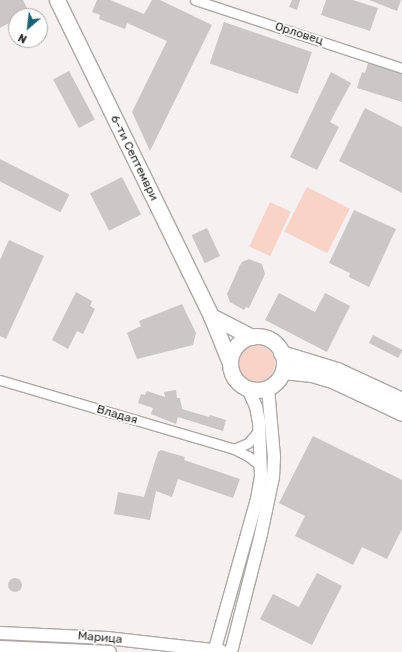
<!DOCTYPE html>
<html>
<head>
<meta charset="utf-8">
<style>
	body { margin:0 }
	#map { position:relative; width:402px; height:652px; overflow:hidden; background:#f6f1f0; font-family:Rubik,sans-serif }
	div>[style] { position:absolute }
	.green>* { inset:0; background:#f9d2c8; transform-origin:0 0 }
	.round { border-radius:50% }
	.building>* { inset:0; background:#cbc7c6; transform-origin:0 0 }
	.roads { filter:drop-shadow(1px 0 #ada9a8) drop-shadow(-1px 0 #ada9a8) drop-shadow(0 1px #ada9a8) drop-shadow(0 -1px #ada9a8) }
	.minor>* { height:9px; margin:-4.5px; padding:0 4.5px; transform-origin:4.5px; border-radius:4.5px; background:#fff }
	.tertiary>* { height:12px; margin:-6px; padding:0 6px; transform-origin:6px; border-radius:6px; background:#fff }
	.primary>* { height:15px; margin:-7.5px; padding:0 7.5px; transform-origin:7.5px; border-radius:7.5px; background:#fff }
	.primary>.ring { margin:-7.5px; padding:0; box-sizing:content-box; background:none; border:15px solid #fff; border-radius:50% }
	span { translate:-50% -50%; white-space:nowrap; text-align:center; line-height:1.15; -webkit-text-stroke:4px #fff; paint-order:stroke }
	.street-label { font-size:12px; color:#282726 }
	.north { position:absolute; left:8px; top:8px; width:40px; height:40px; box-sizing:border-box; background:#fff; border:1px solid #a9a9a8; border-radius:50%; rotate:208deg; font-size:11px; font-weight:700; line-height:16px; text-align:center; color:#282726 }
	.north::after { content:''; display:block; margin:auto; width:14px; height:18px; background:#1a6271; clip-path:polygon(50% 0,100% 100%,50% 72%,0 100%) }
</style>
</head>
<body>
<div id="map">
	<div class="green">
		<div style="left:307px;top:187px;width:48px;height:50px;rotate:27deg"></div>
		<div style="left:270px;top:202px;width:23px;height:49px;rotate:25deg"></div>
		<div class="round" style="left:237px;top:345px;width:38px;height:38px"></div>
	</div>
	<div class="building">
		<div style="clip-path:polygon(0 0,23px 0,31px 16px,16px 16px,16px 37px,9px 23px,0 28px)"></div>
		<div style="clip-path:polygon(97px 0,110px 0,144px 14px,152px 0,160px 0,212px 25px,150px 151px,132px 112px,167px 41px,127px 23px,125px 29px,99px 19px,100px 15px,92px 12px)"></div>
		<div style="clip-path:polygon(292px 0,300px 0,297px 10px,289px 7px)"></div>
		<div style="clip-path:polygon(326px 0,353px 0,378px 8px,370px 31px,321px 15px)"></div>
		<div style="clip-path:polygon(369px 0,401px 0,397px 11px)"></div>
		<div style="left:224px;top:22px;width:93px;height:44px;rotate:19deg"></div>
		<div style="clip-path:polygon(368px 63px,402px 74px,402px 102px,357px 88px,362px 72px,365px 73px)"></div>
		<div style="left:69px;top:71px;width:55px;height:18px;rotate:62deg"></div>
		<div style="clip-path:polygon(331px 72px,351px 83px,330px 122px,339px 127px,317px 170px,290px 157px)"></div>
		<div style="clip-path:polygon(365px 108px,402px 127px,402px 193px,339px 161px)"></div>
		<div style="left:0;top:159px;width:78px;height:20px;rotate:27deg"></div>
		<div style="left:122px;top:177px;width:42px;height:36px;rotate:63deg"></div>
		<div style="clip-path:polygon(354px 210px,396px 229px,369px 287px,349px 277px,350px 273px,329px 263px)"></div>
		<div style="left:207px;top:228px;width:31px;height:17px;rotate:65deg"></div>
		<div style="clip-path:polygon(9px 240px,44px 256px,6px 339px,0 336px,0 260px)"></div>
		<div style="clip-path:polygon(249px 259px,262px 264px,265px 274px,249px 308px,246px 307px,244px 310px,230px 302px,227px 294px,240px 265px,242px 262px)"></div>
		<div style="clip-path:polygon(76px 292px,92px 301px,90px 306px,95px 309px,83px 334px,77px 331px,68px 349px,52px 340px)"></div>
		<div style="clip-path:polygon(279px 293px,315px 312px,325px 293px,350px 306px,327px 352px,265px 320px)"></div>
		<div style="clip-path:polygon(182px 304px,196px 333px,193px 345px,137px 359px,127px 333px,141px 326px,139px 321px)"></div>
		<div style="left:373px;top:335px;width:33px;height:9px;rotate:27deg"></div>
		<div style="clip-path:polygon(176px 390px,177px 398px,180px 398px,182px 409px,209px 417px,210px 415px,226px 420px,223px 431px,178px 417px,176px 424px,151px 414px,153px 408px,138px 403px,141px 394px,145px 395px,147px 391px,165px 397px,164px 392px)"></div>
		<div style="clip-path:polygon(313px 436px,402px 480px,402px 529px,387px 559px,362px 547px,353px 565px,295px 536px,305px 516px,279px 503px)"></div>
		<div style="clip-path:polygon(161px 450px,185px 457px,184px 460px,240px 479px,233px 498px,178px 479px,172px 497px,156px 491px,150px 520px,114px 514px,118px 492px,144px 497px,158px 452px)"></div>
		<div style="clip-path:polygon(317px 573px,342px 586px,312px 645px,260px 619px,273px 594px,299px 607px)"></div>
		<div class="round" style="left:8px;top:578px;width:14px;height:14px"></div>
	</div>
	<div class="roads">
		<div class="minor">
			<div style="left:195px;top:0;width:218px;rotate:18.2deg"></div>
			<div style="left:0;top:380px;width:244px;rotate:16.4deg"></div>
			<div style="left:260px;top:429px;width:18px;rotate:131deg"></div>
			<div style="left:248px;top:443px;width:15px;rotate:157deg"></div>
			<div style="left:234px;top:449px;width:16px;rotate:27deg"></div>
			<div style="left:248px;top:456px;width:16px;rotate:38deg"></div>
		</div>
		<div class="tertiary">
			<div style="left:0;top:633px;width:107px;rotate:2.7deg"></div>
			<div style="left:107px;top:638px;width:115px;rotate:6.5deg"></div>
			<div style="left:0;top:647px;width:110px;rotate:2.6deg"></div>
			<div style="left:214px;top:652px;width:159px;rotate:-74.3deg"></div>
			<div style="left:257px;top:499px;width:23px;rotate:-80deg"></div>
			<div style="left:261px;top:476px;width:54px;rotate:-92.1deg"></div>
			<div style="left:259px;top:422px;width:15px;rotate:-101deg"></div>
			<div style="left:256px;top:407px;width:21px;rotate:-113deg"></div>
			<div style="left:231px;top:652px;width:122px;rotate:-75.7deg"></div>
			<div style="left:261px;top:534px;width:58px;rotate:-78.1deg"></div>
			<div style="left:273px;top:477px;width:20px;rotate:-87deg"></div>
			<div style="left:274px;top:457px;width:69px;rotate:-95deg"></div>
		</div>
		<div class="primary">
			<div style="left:57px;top:0;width:352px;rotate:64deg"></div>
			<div style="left:211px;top:316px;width:51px;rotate:68deg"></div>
			<div style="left:211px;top:316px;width:46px;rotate:27.1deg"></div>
			<div class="ring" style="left:230px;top:336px;width:39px;height:39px"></div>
			<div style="left:281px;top:353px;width:59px;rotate:16.9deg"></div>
			<div style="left:337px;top:370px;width:72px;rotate:24.8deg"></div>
			<div style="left:283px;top:371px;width:29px;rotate:6deg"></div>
			<div style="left:312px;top:374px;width:21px;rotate:17deg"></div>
			<div style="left:332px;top:380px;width:77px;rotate:25.2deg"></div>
		</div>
	</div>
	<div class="street-label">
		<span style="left:299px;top:34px;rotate:18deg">Орловец</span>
		<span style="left:134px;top:158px;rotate:64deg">6-ти Септември</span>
		<span style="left:117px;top:415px;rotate:16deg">Владая</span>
		<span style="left:100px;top:638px;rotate:5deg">Марица</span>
	</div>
	<div class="north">N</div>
</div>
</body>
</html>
